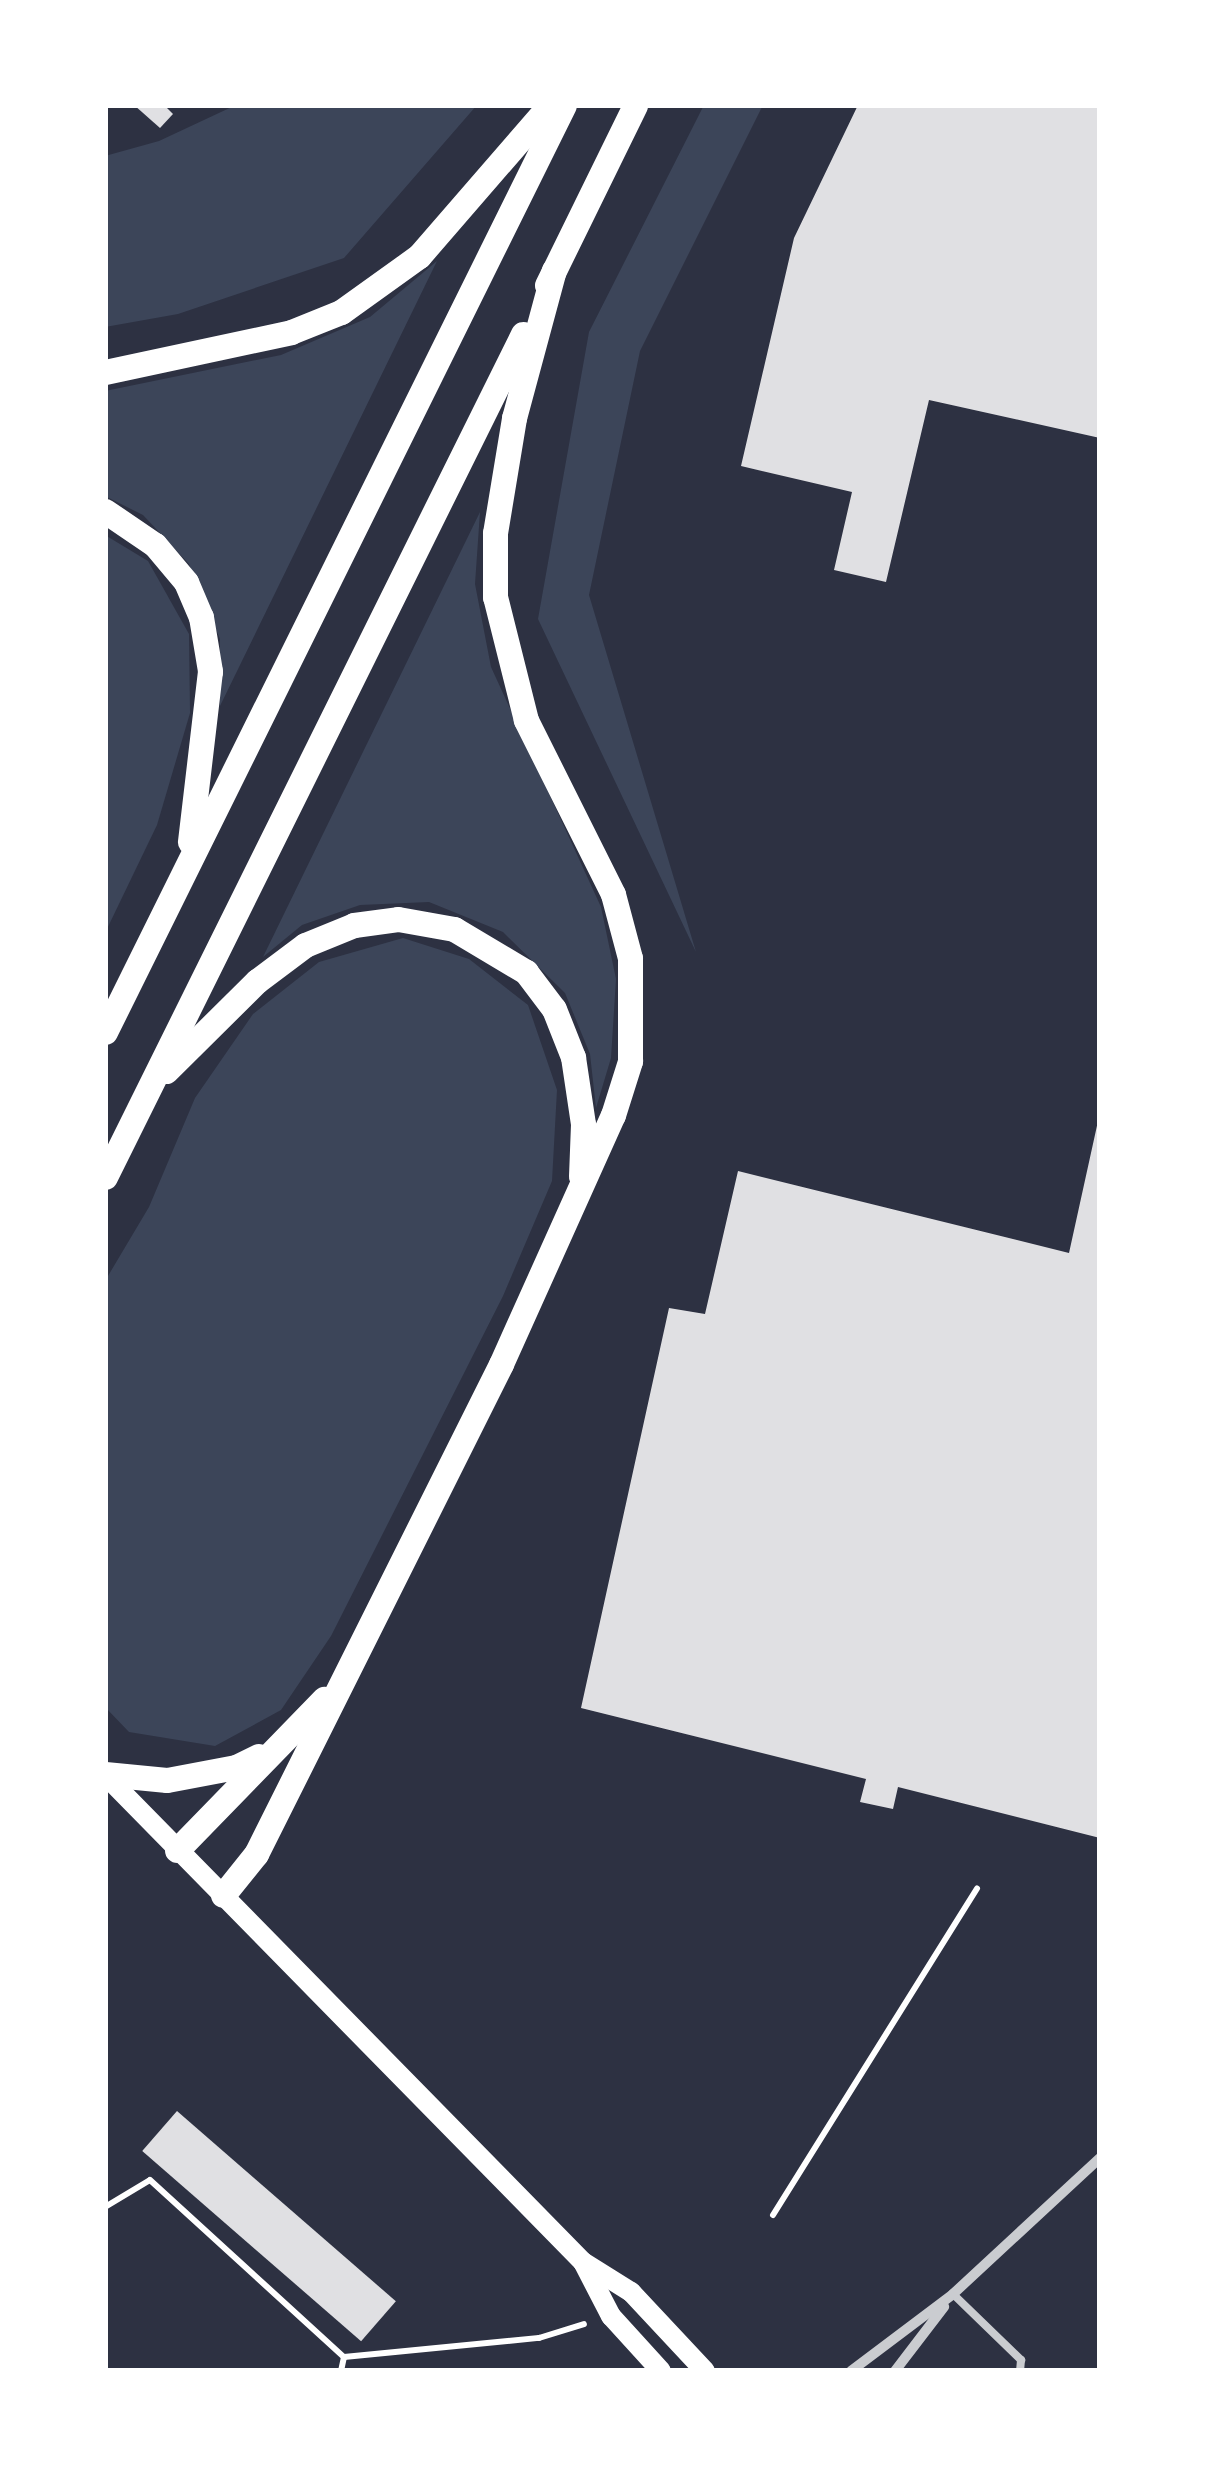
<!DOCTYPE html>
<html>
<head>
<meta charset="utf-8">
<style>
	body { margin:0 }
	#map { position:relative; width:1205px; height:2476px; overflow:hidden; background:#2d3142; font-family:Lora,serif }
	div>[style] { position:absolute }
	.green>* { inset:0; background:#3c4559 }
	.building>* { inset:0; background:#e0e0e3; transform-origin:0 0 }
	.path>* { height:6px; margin:-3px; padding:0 3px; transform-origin:3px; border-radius:3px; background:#fff }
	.service>* { height:8px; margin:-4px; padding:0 4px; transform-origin:4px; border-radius:4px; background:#caccd0 }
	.minor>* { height:10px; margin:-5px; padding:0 5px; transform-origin:5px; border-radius:5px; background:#caccd0 }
	.secondary>* { height:20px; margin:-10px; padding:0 10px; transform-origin:10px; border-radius:10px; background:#fff }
	.primary>* { height:25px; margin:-12.5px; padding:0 12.5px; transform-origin:12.5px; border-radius:12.5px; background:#fff }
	span { translate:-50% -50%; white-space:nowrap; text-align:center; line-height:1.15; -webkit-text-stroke:8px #fff; paint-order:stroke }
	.frame { position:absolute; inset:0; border:108px solid #fff; pointer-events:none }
</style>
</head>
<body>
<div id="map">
	<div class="green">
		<div style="clip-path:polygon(236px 105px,477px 105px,344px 258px,178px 314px,105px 327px,105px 156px,159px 141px)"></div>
		<div style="clip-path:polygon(704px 105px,763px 105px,640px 351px,589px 595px,696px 952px,538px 619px,589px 332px)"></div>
		<div style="clip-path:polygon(437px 261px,220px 706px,220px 639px,189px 564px,143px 515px,105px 496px,105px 391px,281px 355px,370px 317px)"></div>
		<div style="clip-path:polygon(480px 512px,475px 584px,491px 667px,601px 907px,616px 979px,611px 1058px,596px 1108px,590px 1054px,565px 993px,503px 932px,429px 902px,360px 905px,302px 925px,263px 957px)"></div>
		<div style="clip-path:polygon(105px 535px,148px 561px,189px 634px,190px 713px,157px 825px,105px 933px)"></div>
		<div style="clip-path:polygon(403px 938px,469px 959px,528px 1005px,557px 1090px,552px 1181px,503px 1296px,331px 1636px,281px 1710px,215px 1746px,129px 1732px,105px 1707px,105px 1281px,149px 1207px,195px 1098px,253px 1014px,319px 962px)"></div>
	</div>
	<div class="building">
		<div style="clip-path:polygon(134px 105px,164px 105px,173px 114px,160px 128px)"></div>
		<div style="clip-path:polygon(858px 105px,1100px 105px,1100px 438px,929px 400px,886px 582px,834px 570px,852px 492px,741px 466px,794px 238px)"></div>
		<div style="clip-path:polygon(1100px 1112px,1100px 1838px,898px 1787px,893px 1809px,860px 1802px,866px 1779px,581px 1708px,669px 1308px,705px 1314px,738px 1171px,1069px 1253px)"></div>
		<div style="left:177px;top:2111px;width:290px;height:53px;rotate:41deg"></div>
	</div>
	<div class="path">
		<div style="left:105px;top:2207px;width:52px;rotate:-31deg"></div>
		<div style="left:150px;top:2180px;width:263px;rotate:42.4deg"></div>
		<div style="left:344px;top:2357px;width:14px;rotate:102deg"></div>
		<div style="left:773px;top:2215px;width:385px;rotate:-58deg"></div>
		<div style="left:344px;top:2357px;width:196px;rotate:-5.6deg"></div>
		<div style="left:539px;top:2338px;width:47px;rotate:-17.3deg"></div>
	</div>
	<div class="service">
		<div style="left:953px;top:2294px;width:95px;rotate:44.1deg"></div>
		<div style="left:1021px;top:2360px;width:11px;rotate:95deg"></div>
	</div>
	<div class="minor">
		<div style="left:851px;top:2371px;width:128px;rotate:-37deg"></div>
		<div style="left:953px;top:2294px;width:200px;rotate:-42.8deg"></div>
		<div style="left:895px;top:2371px;width:81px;rotate:-52.6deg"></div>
	</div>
	<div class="secondary">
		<div style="left:105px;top:1775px;width:682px;rotate:45.53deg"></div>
		<div style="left:583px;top:2262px;width:57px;rotate:32deg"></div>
		<div style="left:631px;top:2292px;width:108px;rotate:46.9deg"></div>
		<div style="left:584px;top:2264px;width:59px;rotate:62.6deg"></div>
		<div style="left:611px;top:2316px;width:74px;rotate:47.7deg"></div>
	</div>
	<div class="primary">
		<div style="left:547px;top:285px;width:200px;rotate:-63.9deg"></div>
		<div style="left:105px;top:372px;width:190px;rotate:-12.1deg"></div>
		<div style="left:291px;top:332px;width:54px;rotate:-21.8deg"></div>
		<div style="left:341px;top:312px;width:96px;rotate:-35.7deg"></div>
		<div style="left:419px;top:256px;width:200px;rotate:-49.1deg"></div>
		<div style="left:105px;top:511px;width:60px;rotate:34.2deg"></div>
		<div style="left:155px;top:545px;width:48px;rotate:50deg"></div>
		<div style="left:186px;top:582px;width:38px;rotate:67deg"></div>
		<div style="left:201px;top:617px;width:55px;rotate:80.5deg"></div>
		<div style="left:210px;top:671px;width:172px;rotate:96.7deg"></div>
		<div style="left:105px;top:1032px;width:1034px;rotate:-63.66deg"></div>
		<div style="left:166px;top:1071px;width:128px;rotate:-44.7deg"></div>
		<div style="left:257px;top:981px;width:60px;rotate:-36.9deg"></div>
		<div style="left:305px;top:945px;width:53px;rotate:-22.2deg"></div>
		<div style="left:354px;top:925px;width:44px;rotate:-7.8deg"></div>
		<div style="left:398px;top:919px;width:57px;rotate:10.1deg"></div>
		<div style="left:454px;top:929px;width:84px;rotate:30.8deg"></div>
		<div style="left:526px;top:972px;width:46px;rotate:52.9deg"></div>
		<div style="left:554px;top:1009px;width:52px;rotate:68.4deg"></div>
		<div style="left:573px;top:1057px;width:68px;rotate:81.5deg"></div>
		<div style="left:583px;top:1124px;width:52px;rotate:92.2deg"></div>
		<div style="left:105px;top:1177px;width:941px;rotate:-63.63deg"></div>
		<div style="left:105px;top:1774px;width:62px;rotate:5.5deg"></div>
		<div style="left:167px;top:1780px;width:70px;rotate:-10.7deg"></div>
		<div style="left:236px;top:1767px;width:25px;rotate:-26deg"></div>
		<div style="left:177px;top:1850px;width:211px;rotate:-45.8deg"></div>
		<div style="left:223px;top:1895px;width:53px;rotate:-51.2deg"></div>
		<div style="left:256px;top:1854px;width:548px;rotate:-63.43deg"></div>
		<div style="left:501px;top:1364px;width:273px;rotate:-65.8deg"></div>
		<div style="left:613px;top:1115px;width:57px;rotate:-72.5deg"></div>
		<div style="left:630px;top:1061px;width:103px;rotate:-90deg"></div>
		<div style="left:630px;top:958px;width:66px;rotate:-104.9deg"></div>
		<div style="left:613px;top:894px;width:195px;rotate:-116.6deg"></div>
		<div style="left:526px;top:720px;width:127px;rotate:-104.1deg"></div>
		<div style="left:495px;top:597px;width:64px;rotate:-90deg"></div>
		<div style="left:495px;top:533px;width:117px;rotate:-80.6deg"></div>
		<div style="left:514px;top:418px;width:153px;rotate:-74.9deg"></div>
	</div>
	<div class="frame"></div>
</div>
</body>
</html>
